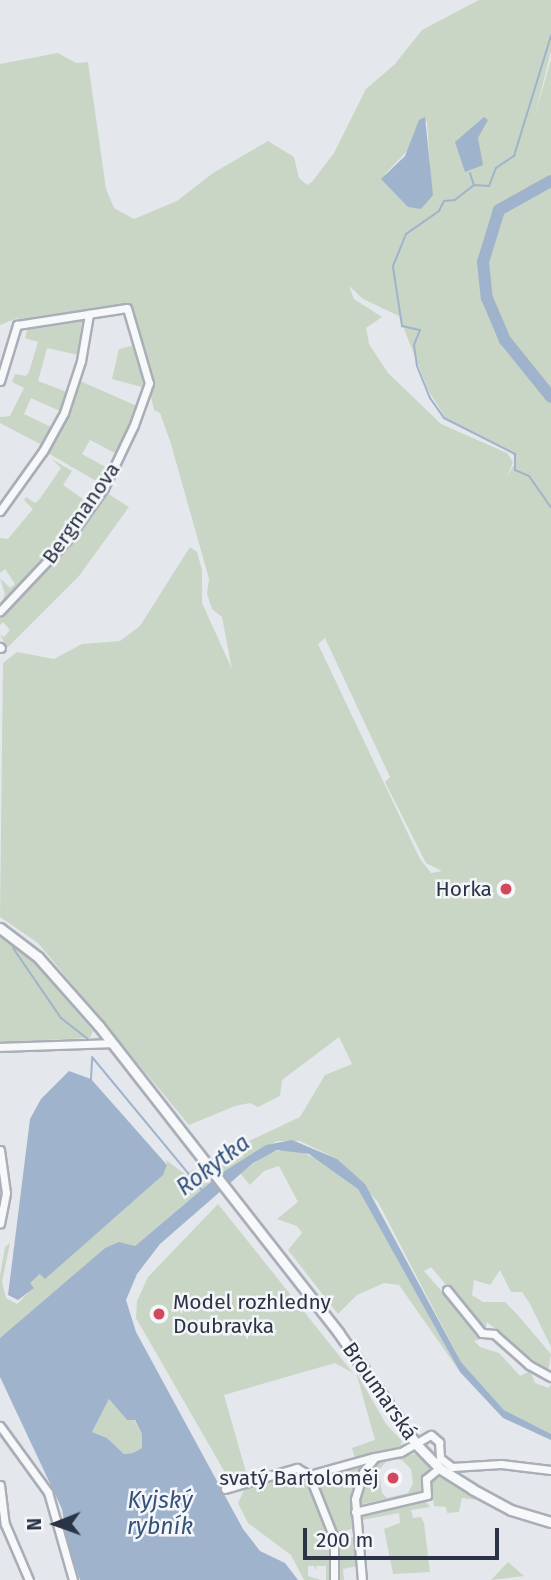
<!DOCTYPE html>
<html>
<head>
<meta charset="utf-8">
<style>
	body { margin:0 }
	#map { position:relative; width:551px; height:1580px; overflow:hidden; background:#e4e7ec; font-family:"Fira Sans",sans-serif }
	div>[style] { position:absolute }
	.green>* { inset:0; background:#c9d6c5 }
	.water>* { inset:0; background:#9fb4cc }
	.stream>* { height:2px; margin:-1px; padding:0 1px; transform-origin:1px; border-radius:1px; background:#9fb4cc }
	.river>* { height:12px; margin:-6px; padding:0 6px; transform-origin:6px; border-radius:6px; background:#9fb4cc }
	.roads { filter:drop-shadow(2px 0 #a9aeb7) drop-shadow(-2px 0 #a9aeb7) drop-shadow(0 2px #a9aeb7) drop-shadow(0 -2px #a9aeb7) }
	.minor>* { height:7px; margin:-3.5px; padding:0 3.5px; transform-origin:3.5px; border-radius:3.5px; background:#f7f8fa }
	.tertiary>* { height:9px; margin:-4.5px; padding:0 4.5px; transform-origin:4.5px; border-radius:4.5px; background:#f7f8fa }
	.dots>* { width:19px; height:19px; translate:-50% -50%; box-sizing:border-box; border:4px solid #f4f6f9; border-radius:50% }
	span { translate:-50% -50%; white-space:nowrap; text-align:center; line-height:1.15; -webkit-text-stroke:5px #f4f6f9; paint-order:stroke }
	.street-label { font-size:21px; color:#2b3445 }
	.poi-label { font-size:21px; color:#2b3445 }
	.right { translate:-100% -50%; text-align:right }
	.left { translate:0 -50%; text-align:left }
	.water-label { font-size:23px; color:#34527a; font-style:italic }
	.north { position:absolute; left:21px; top:1489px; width:70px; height:70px; -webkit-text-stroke:5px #f4f6f9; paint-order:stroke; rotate:269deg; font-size:19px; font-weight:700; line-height:28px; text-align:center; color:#2b3445 }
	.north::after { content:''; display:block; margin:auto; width:24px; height:32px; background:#2b3445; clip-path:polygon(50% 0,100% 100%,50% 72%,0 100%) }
	.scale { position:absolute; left:303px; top:1528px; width:196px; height:32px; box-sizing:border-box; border:4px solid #2b3445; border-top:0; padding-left:9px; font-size:21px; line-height:24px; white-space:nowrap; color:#2b3445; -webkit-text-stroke:5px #f4f6f9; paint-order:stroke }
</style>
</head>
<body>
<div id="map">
	<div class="green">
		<div style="clip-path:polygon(evenodd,479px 0,551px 0,551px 51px,535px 116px,551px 59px,551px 1347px,530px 1304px,522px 1292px,511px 1292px,500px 1270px,490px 1285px,474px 1280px,472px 1295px,483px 1302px,505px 1302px,516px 1313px,551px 1354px,548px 1372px,487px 1322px,485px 1331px,431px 1267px,424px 1271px,483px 1338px,474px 1341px,480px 1347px,499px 1353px,520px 1376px,530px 1371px,535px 1383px,549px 1388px,551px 1384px,551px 1434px,504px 1410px,461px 1362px,378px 1202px,337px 1159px,300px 1141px,277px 1141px,223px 1173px,219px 1167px,230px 1157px,228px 1151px,300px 1117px,325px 1075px,352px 1064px,339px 1037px,282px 1080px,280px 1096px,258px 1107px,250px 1103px,235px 1106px,189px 1125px,38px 943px,0 917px,3px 663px,17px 652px,54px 659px,82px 644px,120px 641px,140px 626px,190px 547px,197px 552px,202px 570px,202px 603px,232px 669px,222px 617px,212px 609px,207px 594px,209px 579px,171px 444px,160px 413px,154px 410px,132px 307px,25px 321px,17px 318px,0 325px,0 64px,58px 53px,76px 63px,88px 62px,106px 189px,114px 208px,134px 219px,177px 201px,213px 173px,268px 141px,294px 157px,299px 178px,307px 185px,312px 182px,334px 153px,366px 89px,395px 64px,422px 30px,479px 0,419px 120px,427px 122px,430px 166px,408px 207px,385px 174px,411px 147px,419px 120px,479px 0,349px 286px,363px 299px,399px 316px,428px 390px,446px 419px,512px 452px,516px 461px,507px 477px,513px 462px,507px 453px,441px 424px,388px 373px,369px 344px,366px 328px,382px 317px,354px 299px,349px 286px,479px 0,325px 638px,390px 777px,385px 782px,426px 863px,442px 871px,431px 873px,420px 859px,318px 644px,325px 638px)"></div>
		<div style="clip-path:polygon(82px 320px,78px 355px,47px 348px,38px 381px,67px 392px,60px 411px,31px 398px,24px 414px,51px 427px,42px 445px,0 423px,0 417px,10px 416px,24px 388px,12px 382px,15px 374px,26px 376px,29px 372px,38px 342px,25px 338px,28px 327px)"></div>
		<div style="clip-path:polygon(135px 345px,143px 380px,142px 387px,112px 379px,119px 349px)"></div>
		<div style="clip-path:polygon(80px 381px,137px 406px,117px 454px,90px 440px,82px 454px,109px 469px,101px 484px,48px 453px)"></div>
		<div style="clip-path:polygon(52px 459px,72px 471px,63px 485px,89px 503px,59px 544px,0 607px,5px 594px,0 578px,10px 588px,15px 584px,5px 569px,0 573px,0 538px,8px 539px,33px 509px,24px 500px,26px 497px,35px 503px,39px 500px,61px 468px)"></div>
		<div style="clip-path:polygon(105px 492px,129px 507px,79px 576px,7px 648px,0 634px,4px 637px,10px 630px,3px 622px,0 625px,0 617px,70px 542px)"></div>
		<div style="clip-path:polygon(0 936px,33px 961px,93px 1031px,90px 1038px,0 1042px)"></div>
		<div style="clip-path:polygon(291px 1148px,322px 1161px,358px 1189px,460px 1372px,399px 1285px,384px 1283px,357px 1295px,338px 1314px,288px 1250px,302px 1233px,297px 1226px,277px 1219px,298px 1202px,279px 1166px,264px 1171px,250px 1185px,240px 1173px,268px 1153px)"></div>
		<div style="clip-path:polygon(166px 1160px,186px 1175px,193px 1169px,209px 1183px,135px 1246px,105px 1248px,0 1338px,0 1276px,5px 1247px,10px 1243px,2px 1282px,6px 1298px,17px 1304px,33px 1288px,29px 1283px,41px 1274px,45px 1278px,167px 1165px)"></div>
		<div style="clip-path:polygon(218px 1204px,353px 1373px,335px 1363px,224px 1395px,248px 1479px,231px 1483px,136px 1318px,137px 1301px,148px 1277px)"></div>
		<div style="clip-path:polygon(356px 1372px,386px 1424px,402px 1441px,400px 1447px,355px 1458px,352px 1448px,375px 1440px)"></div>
		<div style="clip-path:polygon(109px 1399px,127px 1420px,134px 1420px,142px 1434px,142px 1448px,133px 1453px,124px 1454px,107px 1438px,92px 1432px)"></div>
		<div style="clip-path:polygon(evenodd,415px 1454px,430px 1467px,420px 1492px,358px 1505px,361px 1483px,373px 1465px,386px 1458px,415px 1454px,389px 1458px,402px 1460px,411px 1469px,413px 1483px,408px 1493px,387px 1498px,382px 1493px,379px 1470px,389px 1458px)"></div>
		<div style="clip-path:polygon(357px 1464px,362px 1468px,352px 1493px,353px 1528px,336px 1535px,313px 1479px)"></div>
		<div style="clip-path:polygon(298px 1475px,307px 1479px,331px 1544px,324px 1550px,331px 1550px,331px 1580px,326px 1580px,326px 1566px,316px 1566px,317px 1571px,314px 1566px,308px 1566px,308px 1576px,321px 1580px,304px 1580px,291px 1555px,248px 1523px,238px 1503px,245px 1488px)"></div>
		<div style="clip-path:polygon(437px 1477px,444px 1478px,478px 1500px,462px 1498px,459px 1512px,447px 1513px,446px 1507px,434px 1506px,430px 1484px)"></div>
		<div style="clip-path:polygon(424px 1499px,430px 1507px,411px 1510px,413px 1518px,421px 1517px,424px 1523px,430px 1572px,393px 1574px,384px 1529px,400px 1523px,399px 1513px,362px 1520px,363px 1514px)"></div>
		<div style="clip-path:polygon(353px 1537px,357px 1566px,343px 1569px,344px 1580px,337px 1580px,337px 1543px)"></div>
		<div style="clip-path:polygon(508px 1562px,524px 1576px,491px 1580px)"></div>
	</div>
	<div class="water">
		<div style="clip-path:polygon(425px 117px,433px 195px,421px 209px,408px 207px,381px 179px,405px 156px,419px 120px)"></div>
		<div style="clip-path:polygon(484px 117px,488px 120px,478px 138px,483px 165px,465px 172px,455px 142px)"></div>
		<div style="clip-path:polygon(69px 1071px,91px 1079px,167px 1165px,163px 1175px,45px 1279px,40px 1274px,30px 1283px,34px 1288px,18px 1300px,8px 1295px,30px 1119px,41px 1099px)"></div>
		<div style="clip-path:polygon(evenodd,292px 1140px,337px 1159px,365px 1184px,461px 1362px,504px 1410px,551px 1434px,551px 1440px,503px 1418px,460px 1372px,358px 1189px,309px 1154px,277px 1150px,253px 1163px,160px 1244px,137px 1274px,126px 1300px,136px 1332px,243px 1529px,260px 1551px,285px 1563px,298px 1580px,80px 1580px,68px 1545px,62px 1509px,0 1377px,0 1338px,105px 1248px,119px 1242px,135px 1246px,220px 1174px,266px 1145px,292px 1140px,109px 1399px,127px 1420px,135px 1420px,142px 1434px,142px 1448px,133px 1453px,124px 1454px,107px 1438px,92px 1432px,109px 1399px)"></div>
	</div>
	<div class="stream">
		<div style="left:470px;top:173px;width:13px;rotate:72deg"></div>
		<div style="left:474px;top:185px;width:15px;rotate:4deg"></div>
		<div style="left:489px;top:186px;width:19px;rotate:-69deg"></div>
		<div style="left:496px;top:168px;width:22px;rotate:-34deg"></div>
		<div style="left:514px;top:156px;width:126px;rotate:-72.9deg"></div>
		<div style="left:474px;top:185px;width:24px;rotate:142deg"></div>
		<div style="left:455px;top:200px;width:11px;rotate:175deg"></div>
		<div style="left:444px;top:201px;width:11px;rotate:117deg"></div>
		<div style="left:439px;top:211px;width:40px;rotate:145.1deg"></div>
		<div style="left:406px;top:234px;width:35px;rotate:112deg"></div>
		<div style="left:393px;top:267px;width:60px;rotate:81.3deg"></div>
		<div style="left:402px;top:326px;width:18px;rotate:13deg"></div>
		<div style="left:420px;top:330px;width:16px;rotate:112deg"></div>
		<div style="left:414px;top:345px;width:21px;rotate:82deg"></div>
		<div style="left:417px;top:366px;width:35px;rotate:68deg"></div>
		<div style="left:430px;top:398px;width:24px;rotate:55deg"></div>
		<div style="left:444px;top:418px;width:80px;rotate:26.9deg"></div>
		<div style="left:515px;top:454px;width:16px;rotate:90deg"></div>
		<div style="left:515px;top:470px;width:15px;rotate:23deg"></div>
		<div style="left:529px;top:476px;width:38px;rotate:55deg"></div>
		<div style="left:13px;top:948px;width:85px;rotate:55.6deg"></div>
		<div style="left:61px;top:1018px;width:34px;rotate:38deg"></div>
		<div style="left:92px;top:1057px;width:174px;rotate:50.4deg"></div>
		<div style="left:91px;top:1079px;width:20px;rotate:-87deg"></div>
	</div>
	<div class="river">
		<div style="left:551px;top:181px;width:60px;rotate:150.9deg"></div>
		<div style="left:499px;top:210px;width:54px;rotate:107.1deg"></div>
		<div style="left:483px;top:262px;width:36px;rotate:84deg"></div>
		<div style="left:487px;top:298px;width:46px;rotate:66.8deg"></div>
		<div style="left:505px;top:340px;width:73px;rotate:51.1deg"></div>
	</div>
	<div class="roads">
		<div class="minor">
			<div style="left:0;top:381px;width:59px;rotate:-73.1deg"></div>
			<div style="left:17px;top:325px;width:111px;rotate:-8.8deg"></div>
			<div style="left:127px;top:308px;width:78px;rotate:73.7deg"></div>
			<div style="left:149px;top:383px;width:45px;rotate:109.7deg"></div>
			<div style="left:134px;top:425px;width:70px;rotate:115.5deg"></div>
			<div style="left:104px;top:488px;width:64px;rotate:125.4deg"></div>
			<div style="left:67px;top:540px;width:98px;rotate:133.3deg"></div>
			<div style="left:0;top:511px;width:74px;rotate:-54.4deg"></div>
			<div style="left:43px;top:451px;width:43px;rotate:-61.1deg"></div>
			<div style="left:64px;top:413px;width:55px;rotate:-71.9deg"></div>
			<div style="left:81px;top:361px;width:48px;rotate:-80.3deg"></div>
			<div style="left:0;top:647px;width:1px;rotate:45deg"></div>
			<div style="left:0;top:1047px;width:112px;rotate:-2deg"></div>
			<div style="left:0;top:1150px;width:43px;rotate:82.1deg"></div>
			<div style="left:6px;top:1193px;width:31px;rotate:101deg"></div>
			<div style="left:447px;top:1290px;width:55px;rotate:50.9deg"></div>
			<div style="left:482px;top:1333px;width:12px;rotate:5deg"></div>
			<div style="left:494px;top:1334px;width:47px;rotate:41.5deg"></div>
			<div style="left:529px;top:1365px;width:25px;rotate:29deg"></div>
			<div style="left:0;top:1426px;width:82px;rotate:54deg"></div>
			<div style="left:48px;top:1492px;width:91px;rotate:74.1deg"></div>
			<div style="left:309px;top:1475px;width:68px;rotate:68.4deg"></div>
			<div style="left:334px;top:1538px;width:42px;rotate:90deg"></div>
			<div style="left:0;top:1485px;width:39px;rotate:83deg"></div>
			<div style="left:5px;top:1524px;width:61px;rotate:66.8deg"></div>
			<div style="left:225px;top:1489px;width:75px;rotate:-16.3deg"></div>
			<div style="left:297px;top:1468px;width:14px;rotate:30deg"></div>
			<div style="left:309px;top:1475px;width:67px;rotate:-15.5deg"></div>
			<div style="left:355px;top:1512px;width:74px;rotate:-13.3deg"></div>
			<div style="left:427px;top:1495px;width:16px;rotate:-94deg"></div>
			<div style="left:426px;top:1479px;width:17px;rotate:-40deg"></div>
			<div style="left:362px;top:1580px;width:81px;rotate:-94.9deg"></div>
			<div style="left:355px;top:1499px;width:28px;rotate:-73deg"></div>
			<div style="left:363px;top:1472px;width:19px;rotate:-51deg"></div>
			<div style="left:375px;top:1457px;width:26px;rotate:-11deg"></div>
			<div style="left:401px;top:1452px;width:34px;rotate:-30deg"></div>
			<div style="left:431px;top:1435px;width:11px;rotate:41deg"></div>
			<div style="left:439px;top:1442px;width:16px;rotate:86deg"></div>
			<div style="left:440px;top:1458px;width:15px;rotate:37deg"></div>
			<div style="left:452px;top:1467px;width:49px;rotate:-3.5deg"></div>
			<div style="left:501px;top:1464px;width:50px;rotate:6.8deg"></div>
		</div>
		<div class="tertiary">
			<div style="left:0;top:928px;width:48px;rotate:37.3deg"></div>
			<div style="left:38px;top:957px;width:92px;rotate:48.5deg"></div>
			<div style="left:99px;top:1026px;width:388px;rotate:52deg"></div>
			<div style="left:338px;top:1332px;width:136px;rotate:55.1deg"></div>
			<div style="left:416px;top:1444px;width:33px;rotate:46deg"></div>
			<div style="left:439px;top:1468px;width:39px;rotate:32deg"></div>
			<div style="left:472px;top:1489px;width:44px;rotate:28.3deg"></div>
			<div style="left:511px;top:1510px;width:42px;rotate:16.7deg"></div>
		</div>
	</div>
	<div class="dots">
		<div style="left:506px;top:889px;background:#d1495b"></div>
		<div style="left:159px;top:1314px;background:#d1495b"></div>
		<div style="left:393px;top:1478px;background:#d1495b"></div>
	</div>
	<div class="street-label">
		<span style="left:81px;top:513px;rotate:-55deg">Bergmanova</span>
		<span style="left:380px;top:1391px;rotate:55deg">Broumarská</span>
	</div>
	<div class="poi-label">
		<span class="right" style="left:492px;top:889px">Horka</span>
		<span class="left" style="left:173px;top:1314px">Model rozhledny<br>Doubravka</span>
		<span class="right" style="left:379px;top:1478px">svatý Bartoloměj</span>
	</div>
	<div class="water-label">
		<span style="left:213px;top:1165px;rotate:-37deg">Rokytka</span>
		<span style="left:160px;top:1513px">Kyjský<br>rybník</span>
	</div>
	<div class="north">N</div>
	<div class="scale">200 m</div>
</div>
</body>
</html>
